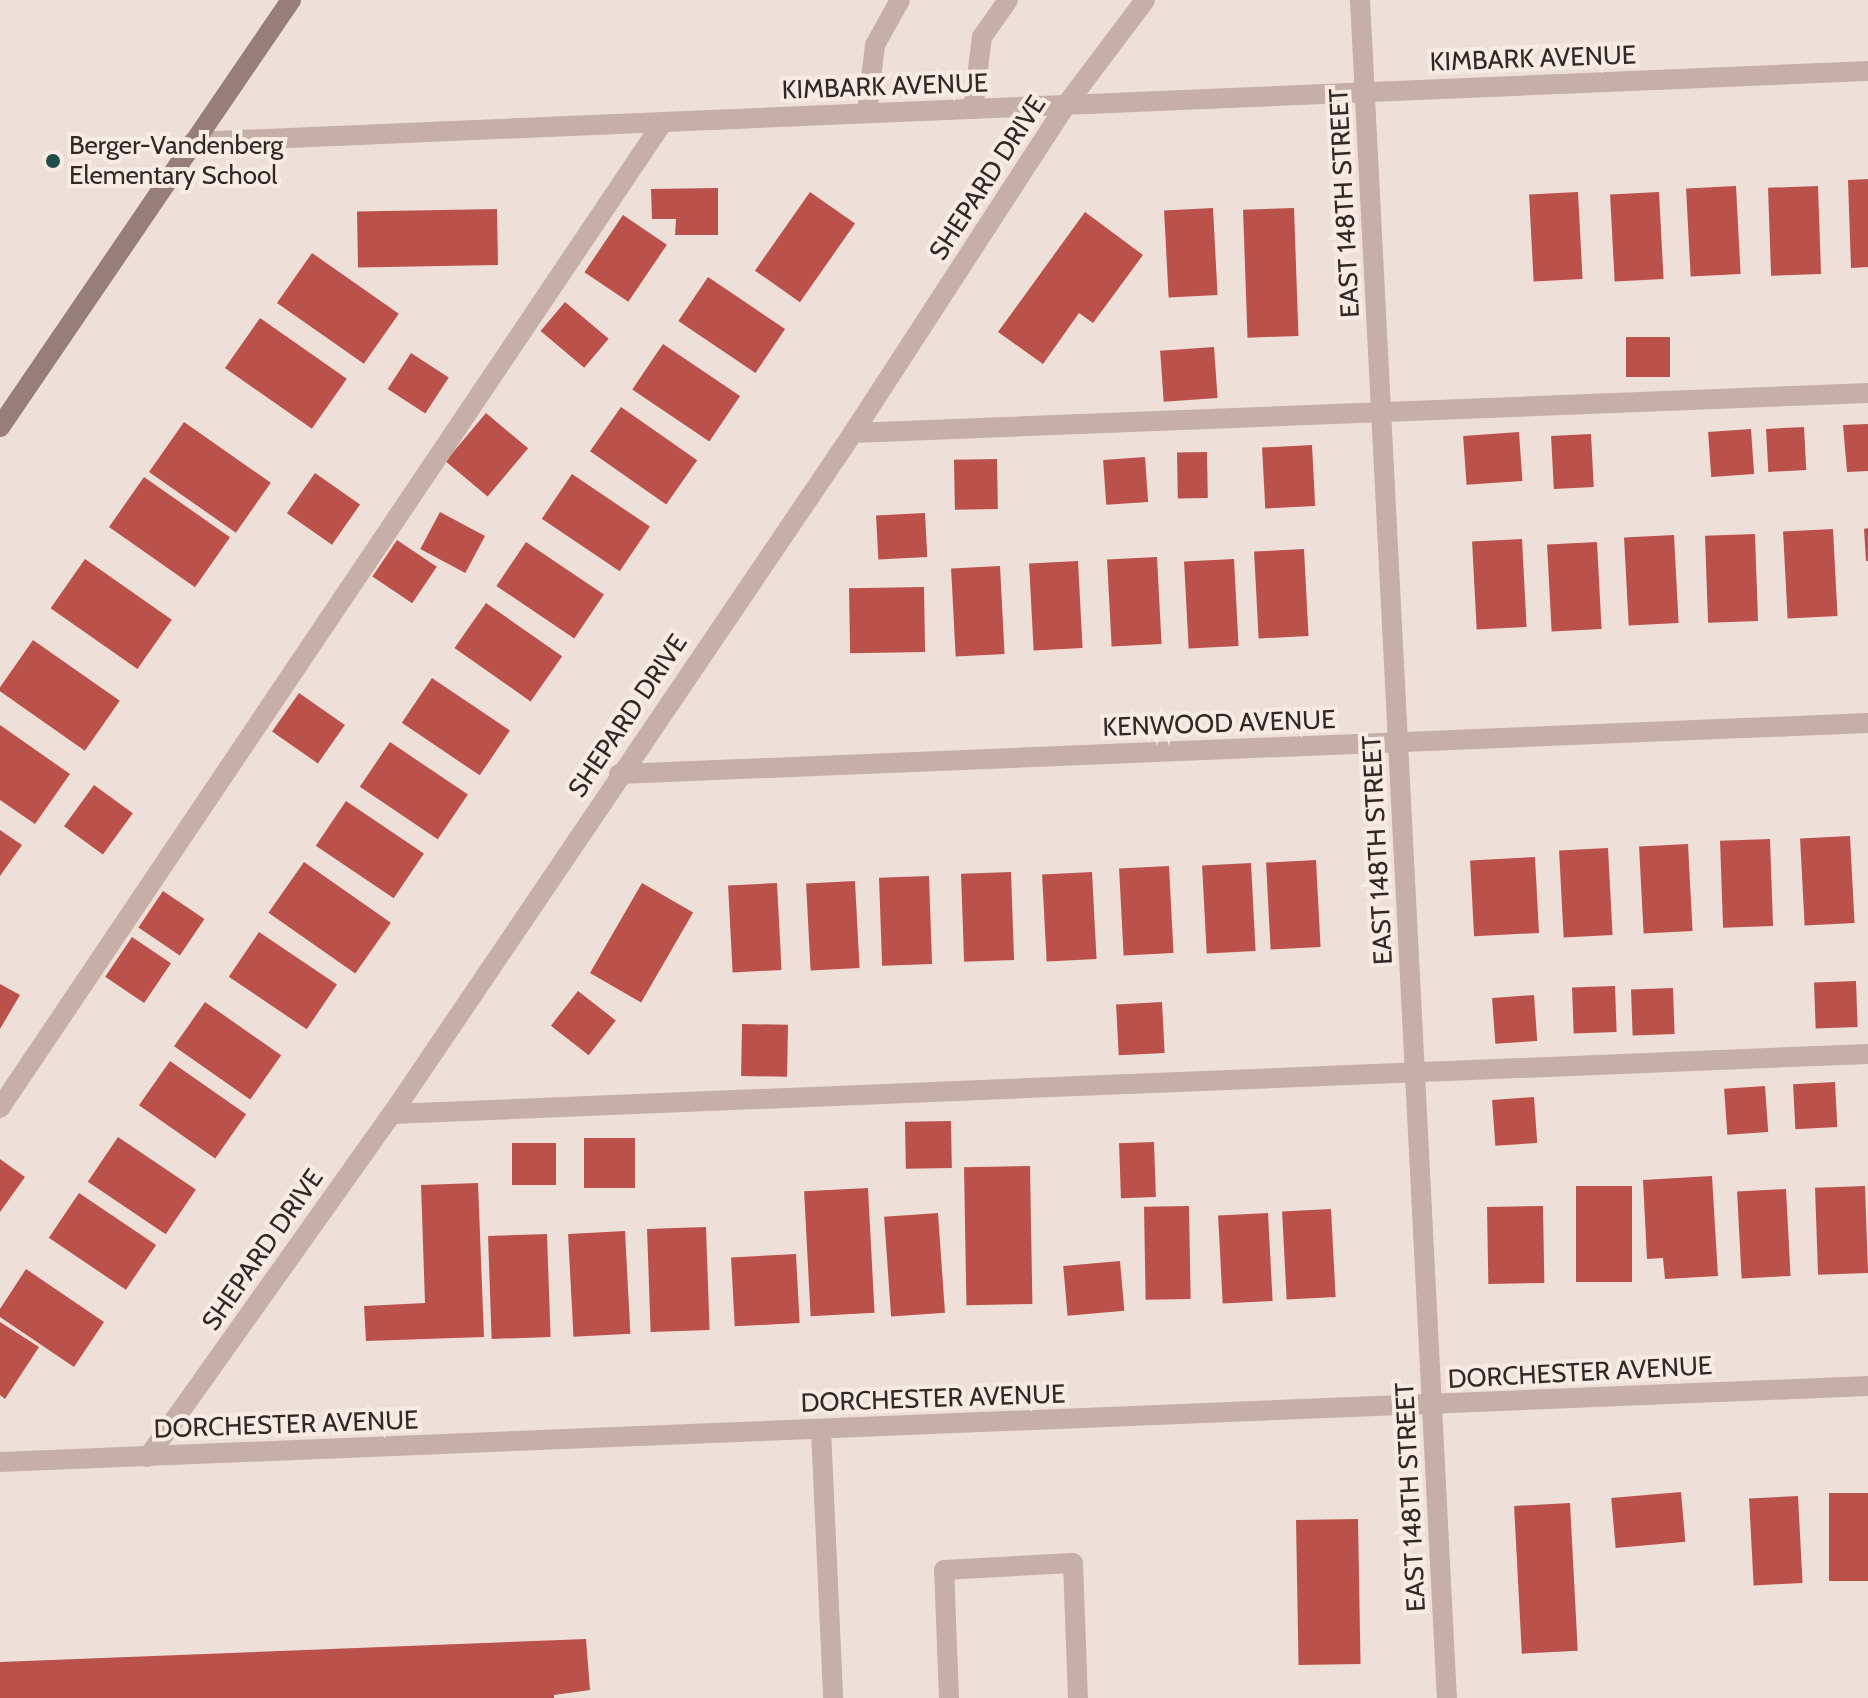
<!DOCTYPE html>
<html>
<head>
<meta charset="utf-8">
<style>
	body { margin:0 }
	#map { position:relative; width:1868px; height:1698px; overflow:hidden; background:#eee0d9; font-family:Cabin,sans-serif }
	div>[style] { position:absolute }
	.building>* { inset:0; background:#ba524b; transform-origin:0 0 }
	.lane>* { height:20px; margin:-10px; padding:0 10px; transform-origin:10px; border-radius:10px; background:#c5afa6 }
	.street>* { height:20px; margin:-10px; padding:0 10px; transform-origin:10px; border-radius:10px; background:#c5afa6 }
	.secondary>* { height:20px; margin:-10px; padding:0 10px; transform-origin:10px; border-radius:10px; background:#987e78 }
	.dots>* { width:22px; height:22px; translate:-50% -50%; box-sizing:border-box; border:4px solid #f7ebe4; border-radius:50% }
	span { translate:-50% -50%; white-space:nowrap; text-align:center; line-height:1.15; -webkit-text-stroke:8px #f7ebe4; paint-order:stroke }
	.street-label { font-size:26px; color:#322826 }
	.poi-label { font-size:26px; color:#322826 }
	.left { translate:0 -50%; text-align:left }
</style>
</head>
<body>
<div id="map">
	<div class="building">
		<div style="clip-path:polygon(1868px 179px,1868px 267px,1851px 268px,1848px 180px)"></div>
		<div style="left:1736px;top:186px;width:88px;height:50px;rotate:87deg"></div>
		<div style="left:1818px;top:186px;width:88px;height:50px;rotate:88deg"></div>
		<div style="clip-path:polygon(718px 188px,718px 235px,675px 235px,676px 219px,652px 219px,651px 189px)"></div>
		<div style="left:810px;top:192px;width:55px;height:96px;rotate:35deg"></div>
		<div style="left:1578px;top:192px;width:87px;height:49px;rotate:87deg"></div>
		<div style="left:1659px;top:192px;width:87px;height:49px;rotate:87deg"></div>
		<div style="left:1213px;top:208px;width:87px;height:49px;rotate:87deg"></div>
		<div style="left:1294px;top:208px;width:128px;height:51px;rotate:88deg"></div>
		<div style="left:497px;top:209px;width:56px;height:140px;rotate:89deg"></div>
		<div style="clip-path:polygon(1085px 212px,1143px 255px,1093px 323px,1079px 313px,1043px 364px,998px 332px)"></div>
		<div style="left:623px;top:215px;width:53px;height:69px;rotate:34deg"></div>
		<div style="left:312px;top:253px;width:106px;height:61px;rotate:35deg"></div>
		<div style="left:708px;top:277px;width:93px;height:53px;rotate:34deg"></div>
		<div style="left:565px;top:302px;width:57px;height:38px;rotate:40deg"></div>
		<div style="left:260px;top:318px;width:106px;height:61px;rotate:35deg"></div>
		<div style="left:1626px;top:337px;width:44px;height:40px"></div>
		<div style="left:663px;top:344px;width:93px;height:55px;rotate:34deg"></div>
		<div style="left:1214px;top:347px;width:51px;height:54px;rotate:86deg"></div>
		<div style="left:411px;top:353px;width:45px;height:43px;rotate:33deg"></div>
		<div style="left:621px;top:407px;width:93px;height:54px;rotate:35deg"></div>
		<div style="left:486px;top:413px;width:55px;height:63px;rotate:40deg"></div>
		<div style="left:184px;top:422px;width:106px;height:61px;rotate:35deg"></div>
		<div style="clip-path:polygon(1868px 424px,1868px 471px,1847px 472px,1843px 425px)"></div>
		<div style="left:1804px;top:427px;width:43px;height:38px;rotate:87deg"></div>
		<div style="left:1751px;top:429px;width:45px;height:43px;rotate:86deg"></div>
		<div style="left:1519px;top:432px;width:49px;height:56px;rotate:86deg"></div>
		<div style="left:1591px;top:434px;width:53px;height:40px;rotate:87deg"></div>
		<div style="left:1312px;top:445px;width:61px;height:50px;rotate:87deg"></div>
		<div style="left:1207px;top:452px;width:46px;height:30px;rotate:89deg"></div>
		<div style="left:1145px;top:457px;width:45px;height:42px;rotate:86deg"></div>
		<div style="left:997px;top:459px;width:50px;height:43px;rotate:89deg"></div>
		<div style="left:315px;top:473px;width:55px;height:49px;rotate:35deg"></div>
		<div style="left:572px;top:474px;width:94px;height:54px;rotate:34deg"></div>
		<div style="left:144px;top:477px;width:105px;height:61px;rotate:35deg"></div>
		<div style="left:440px;top:512px;width:51px;height:42px;rotate:28deg"></div>
		<div style="left:925px;top:513px;width:44px;height:49px;rotate:87deg"></div>
		<div style="clip-path:polygon(1868px 528px,1868px 561px,1866px 561px,1864px 529px)"></div>
		<div style="left:1833px;top:529px;width:87px;height:50px;rotate:87deg"></div>
		<div style="left:1755px;top:534px;width:87px;height:50px;rotate:88deg"></div>
		<div style="left:1674px;top:535px;width:88px;height:50px;rotate:87deg"></div>
		<div style="left:1522px;top:539px;width:88px;height:50px;rotate:87deg"></div>
		<div style="left:397px;top:540px;width:48px;height:44px;rotate:34deg"></div>
		<div style="left:526px;top:542px;width:94px;height:53px;rotate:34deg"></div>
		<div style="left:1597px;top:542px;width:87px;height:50px;rotate:87deg"></div>
		<div style="left:1304px;top:549px;width:87px;height:50px;rotate:87deg"></div>
		<div style="left:1157px;top:557px;width:87px;height:50px;rotate:87deg"></div>
		<div style="left:85px;top:559px;width:106px;height:60px;rotate:35deg"></div>
		<div style="left:1234px;top:559px;width:87px;height:50px;rotate:87deg"></div>
		<div style="left:1078px;top:561px;width:87px;height:49px;rotate:87deg"></div>
		<div style="left:1000px;top:566px;width:88px;height:49px;rotate:87deg"></div>
		<div style="left:924px;top:587px;width:65px;height:75px;rotate:89deg"></div>
		<div style="left:486px;top:603px;width:93px;height:55px;rotate:35deg"></div>
		<div style="left:33px;top:640px;width:106px;height:61px;rotate:35deg"></div>
		<div style="left:432px;top:678px;width:94px;height:54px;rotate:34deg"></div>
		<div style="left:299px;top:693px;width:56px;height:47px;rotate:35deg"></div>
		<div style="clip-path:polygon(0 725px,70px 774px,35px 824px,0 800px)"></div>
		<div style="left:390px;top:742px;width:94px;height:54px;rotate:34deg"></div>
		<div style="left:94px;top:785px;width:48px;height:51px;rotate:36deg"></div>
		<div style="left:346px;top:801px;width:94px;height:54px;rotate:34deg"></div>
		<div style="clip-path:polygon(0 830px,22px 845px,0 876px)"></div>
		<div style="left:1850px;top:836px;width:87px;height:50px;rotate:87deg"></div>
		<div style="left:1770px;top:839px;width:87px;height:50px;rotate:88deg"></div>
		<div style="left:1688px;top:844px;width:87px;height:49px;rotate:87deg"></div>
		<div style="left:1608px;top:848px;width:87px;height:49px;rotate:87deg"></div>
		<div style="left:1535px;top:857px;width:76px;height:65px;rotate:87deg"></div>
		<div style="left:1316px;top:860px;width:87px;height:50px;rotate:87deg"></div>
		<div style="left:304px;top:862px;width:106px;height:62px;rotate:35deg"></div>
		<div style="left:1251px;top:863px;width:88px;height:49px;rotate:87deg"></div>
		<div style="left:1169px;top:866px;width:87px;height:50px;rotate:87deg"></div>
		<div style="left:1011px;top:872px;width:88px;height:50px;rotate:88deg"></div>
		<div style="left:1092px;top:872px;width:87px;height:50px;rotate:87deg"></div>
		<div style="left:929px;top:876px;width:88px;height:50px;rotate:88deg"></div>
		<div style="left:855px;top:881px;width:87px;height:49px;rotate:87deg"></div>
		<div style="left:642px;top:883px;width:59px;height:104px;rotate:30deg"></div>
		<div style="left:777px;top:883px;width:87px;height:49px;rotate:87deg"></div>
		<div style="left:163px;top:891px;width:50px;height:44px;rotate:34deg"></div>
		<div style="left:259px;top:932px;width:94px;height:54px;rotate:34deg"></div>
		<div style="left:132px;top:937px;width:47px;height:48px;rotate:34deg"></div>
		<div style="left:1856px;top:981px;width:46px;height:42px;rotate:88deg"></div>
		<div style="clip-path:polygon(0 984px,20px 995px,0 1029px)"></div>
		<div style="left:1615px;top:986px;width:46px;height:43px;rotate:88deg"></div>
		<div style="left:1673px;top:988px;width:46px;height:42px;rotate:88deg"></div>
		<div style="left:578px;top:991px;width:48px;height:44px;rotate:38deg"></div>
		<div style="left:1534px;top:995px;width:46px;height:42px;rotate:86deg"></div>
		<div style="left:205px;top:1002px;width:93px;height:54px;rotate:35deg"></div>
		<div style="left:1162px;top:1002px;width:51px;height:46px;rotate:87deg"></div>
		<div style="left:742px;top:1024px;width:46px;height:52px;rotate:1deg"></div>
		<div style="left:170px;top:1061px;width:93px;height:54px;rotate:35deg"></div>
		<div style="left:1835px;top:1082px;width:45px;height:42px;rotate:87deg"></div>
		<div style="left:1765px;top:1086px;width:46px;height:41px;rotate:86deg"></div>
		<div style="left:1534px;top:1097px;width:46px;height:42px;rotate:86deg"></div>
		<div style="left:951px;top:1121px;width:47px;height:46px;rotate:89deg"></div>
		<div style="left:118px;top:1137px;width:94px;height:54px;rotate:34deg"></div>
		<div style="left:584px;top:1138px;width:51px;height:50px"></div>
		<div style="left:1154px;top:1142px;width:55px;height:35px;rotate:88deg"></div>
		<div style="left:556px;top:1143px;width:42px;height:44px;rotate:90deg"></div>
		<div style="clip-path:polygon(0 1159px,25px 1177px,0 1212px)"></div>
		<div style="left:1030px;top:1166px;width:138px;height:66px;rotate:89deg"></div>
		<div style="clip-path:polygon(1712px 1176px,1718px 1276px,1665px 1279px,1663px 1258px,1647px 1259px,1643px 1180px)"></div>
		<div style="clip-path:polygon(478px 1183px,484px 1337px,366px 1341px,364px 1306px,425px 1303px,421px 1185px)"></div>
		<div style="left:1576px;top:1186px;width:56px;height:96px"></div>
		<div style="left:1865px;top:1186px;width:87px;height:50px;rotate:88deg"></div>
		<div style="left:868px;top:1188px;width:125px;height:64px;rotate:87deg"></div>
		<div style="left:1786px;top:1189px;width:87px;height:49px;rotate:87deg"></div>
		<div style="left:79px;top:1193px;width:93px;height:54px;rotate:34deg"></div>
		<div style="left:1189px;top:1206px;width:93px;height:45px;rotate:89deg"></div>
		<div style="left:1543px;top:1206px;width:77px;height:56px;rotate:89deg"></div>
		<div style="left:1331px;top:1209px;width:88px;height:49px;rotate:87deg"></div>
		<div style="left:938px;top:1213px;width:100px;height:54px;rotate:86deg"></div>
		<div style="left:1268px;top:1213px;width:88px;height:50px;rotate:87deg"></div>
		<div style="left:706px;top:1227px;width:103px;height:59px;rotate:88deg"></div>
		<div style="left:625px;top:1231px;width:103px;height:57px;rotate:87deg"></div>
		<div style="left:547px;top:1234px;width:103px;height:59px;rotate:88deg"></div>
		<div style="left:796px;top:1254px;width:69px;height:65px;rotate:87deg"></div>
		<div style="left:1120px;top:1261px;width:50px;height:57px;rotate:85deg"></div>
		<div style="clip-path:polygon(26px 1269px,104px 1322px,74px 1367px,0 1317px,0 1309px)"></div>
		<div style="clip-path:polygon(0 1322px,39px 1347px,5px 1399px,0 1395px)"></div>
		<div style="left:1681px;top:1492px;width:50px;height:70px;rotate:85deg"></div>
		<div style="left:1868px;top:1493px;width:88px;height:39px;rotate:90deg"></div>
		<div style="left:1798px;top:1496px;width:87px;height:49px;rotate:87deg"></div>
		<div style="left:1570px;top:1503px;width:148px;height:56px;rotate:87deg"></div>
		<div style="left:1358px;top:1519px;width:145px;height:62px;rotate:89deg"></div>
		<div style="clip-path:polygon(586px 1639px,590px 1690px,554px 1695px,554px 1698px,0 1698px,0 1662px)"></div>
	</div>
	<div class="lane">
		<div style="left:973px;top:109px;width:73px;rotate:-82.9deg"></div>
		<div style="left:982px;top:37px;width:45px;rotate:-54.9deg"></div>
		<div style="left:867px;top:113px;width:68px;rotate:-83.3deg"></div>
		<div style="left:875px;top:45px;width:51px;rotate:-60.9deg"></div>
		<div style="left:853px;top:433px;width:1016px;rotate:-2.26deg"></div>
		<div style="left:0;top:1108px;width:1188px;rotate:-56.08deg"></div>
		<div style="left:392px;top:1114px;width:1477px;rotate:-2.33deg"></div>
		<div style="left:821px;top:1430px;width:268px;rotate:87.4deg"></div>
		<div style="left:949px;top:1698px;width:128px;rotate:-92.2deg"></div>
		<div style="left:944px;top:1570px;width:129px;rotate:-3.1deg"></div>
		<div style="left:1073px;top:1563px;width:135px;rotate:87.9deg"></div>
	</div>
	<div class="street">
		<div style="left:1360px;top:0;width:1700px;rotate:87.07deg"></div>
		<div style="left:193px;top:142px;width:1677px;rotate:-2.43deg"></div>
		<div style="left:619px;top:774px;width:1250px;rotate:-2.34deg"></div>
		<div style="left:148px;top:1457px;width:421px;rotate:-54.6deg"></div>
		<div style="left:392px;top:1114px;width:822px;rotate:-55.9deg"></div>
		<div style="left:853px;top:433px;width:391px;rotate:-57deg"></div>
		<div style="left:1066px;top:105px;width:131px;rotate:-53deg"></div>
		<div style="left:0;top:1462px;width:1870px;rotate:-2.33deg"></div>
	</div>
	<div class="secondary">
		<div style="left:0;top:427px;width:517px;rotate:-55.73deg"></div>
	</div>
	<div class="dots">
		<div style="left:53px;top:161px;background:#204f4a"></div>
	</div>
	<div class="street-label">
		<span style="left:1533px;top:59px;rotate:-2deg">KIMBARK AVENUE</span>
		<span style="left:885px;top:87px;rotate:-2deg">KIMBARK AVENUE</span>
		<span style="left:988px;top:178px;rotate:-57deg">SHEPARD DRIVE</span>
		<span style="left:1345px;top:203px;rotate:-93deg">EAST 148TH STREET</span>
		<span style="left:628px;top:716px;rotate:-56deg">SHEPARD DRIVE</span>
		<span style="left:1219px;top:724px;rotate:-2deg">KENWOOD AVENUE</span>
		<span style="left:1378px;top:850px;rotate:-93deg">EAST 148TH STREET</span>
		<span style="left:263px;top:1250px;rotate:-55deg">SHEPARD DRIVE</span>
		<span style="left:1580px;top:1373px;rotate:-3deg">DORCHESTER AVENUE</span>
		<span style="left:933px;top:1399px;rotate:-2deg">DORCHESTER AVENUE</span>
		<span style="left:286px;top:1425px;rotate:-2deg">DORCHESTER AVENUE</span>
		<span style="left:1411px;top:1497px;rotate:-93deg">EAST 148TH STREET</span>
	</div>
	<div class="poi-label">
		<span class="left" style="left:69px;top:161px">Berger-Vandenberg<br>Elementary School</span>
	</div>
</div>
</body>
</html>
